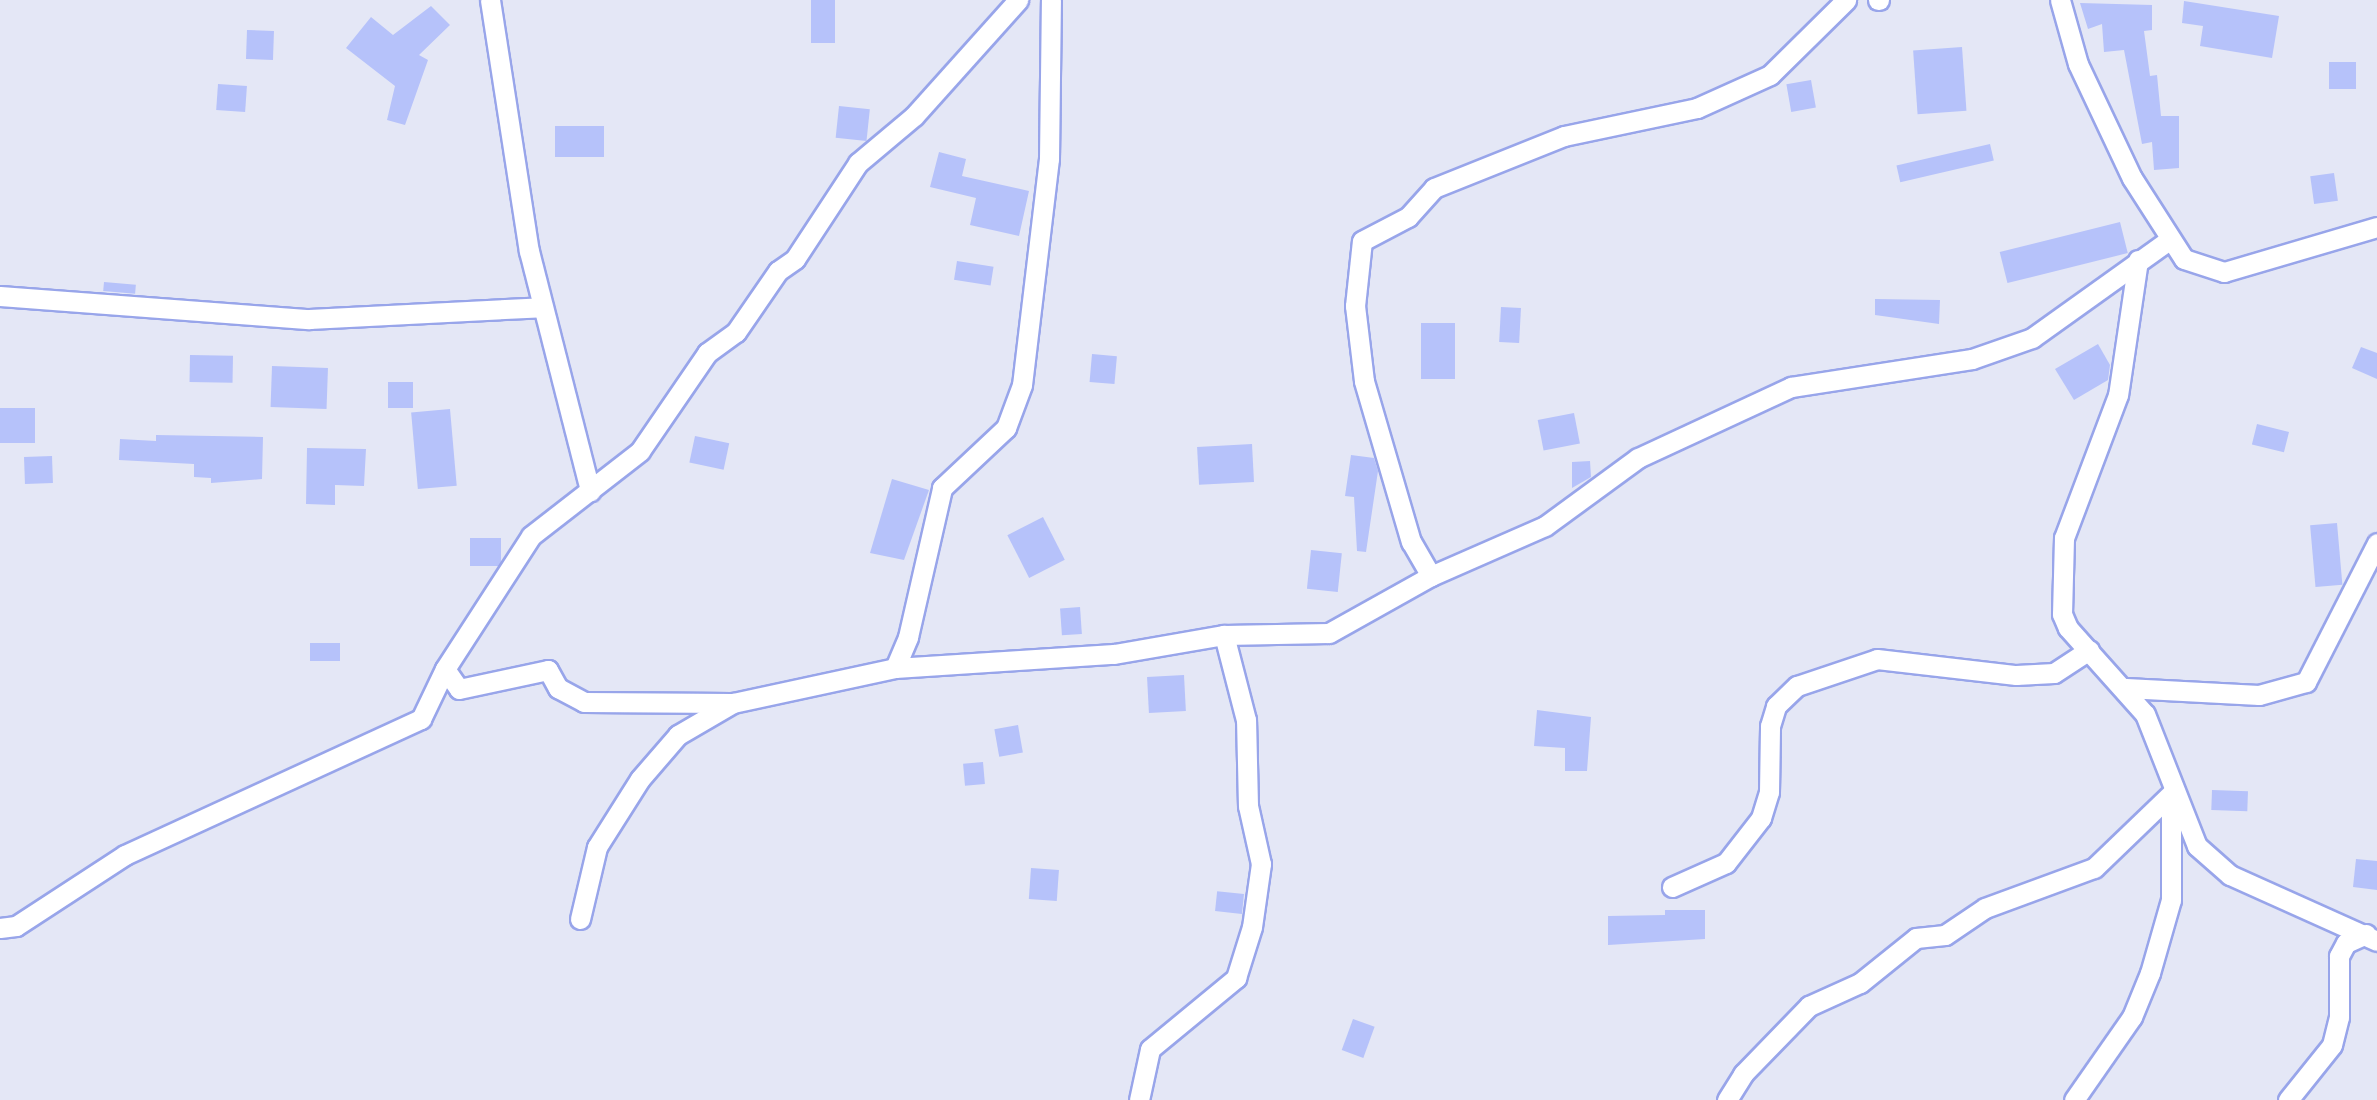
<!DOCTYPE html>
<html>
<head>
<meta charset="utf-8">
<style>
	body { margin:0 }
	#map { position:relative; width:2377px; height:1100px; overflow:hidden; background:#e4e7f6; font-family:"DM Sans",sans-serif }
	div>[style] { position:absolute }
	.building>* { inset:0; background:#b6c2fa; transform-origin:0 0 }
	.roads { filter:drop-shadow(2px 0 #98a5ea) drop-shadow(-2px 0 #98a5ea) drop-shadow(0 2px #98a5ea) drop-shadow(0 -2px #98a5ea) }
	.street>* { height:19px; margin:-9.5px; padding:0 9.5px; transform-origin:9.5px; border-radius:9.5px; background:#fff }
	span { translate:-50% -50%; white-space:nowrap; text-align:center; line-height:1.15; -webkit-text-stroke:7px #e4e7f6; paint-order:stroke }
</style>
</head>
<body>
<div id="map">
	<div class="building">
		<div style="left:811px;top:0;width:24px;height:43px"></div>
		<div style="clip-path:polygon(2184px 1px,2279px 16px,2272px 58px,2200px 46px,2203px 26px,2182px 23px)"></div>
		<div style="clip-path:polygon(2080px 3px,2152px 5px,2152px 30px,2144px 31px,2150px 76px,2157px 75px,2161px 116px,2179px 116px,2179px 168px,2154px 170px,2152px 142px,2142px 144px,2124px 50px,2104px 52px,2102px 24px,2088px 29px)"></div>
		<div style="clip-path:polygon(431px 6px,450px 25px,419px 55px,428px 60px,405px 125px,387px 120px,395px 86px,346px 48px,371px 17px,393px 35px)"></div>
		<div style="left:247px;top:30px;width:27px;height:29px;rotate:2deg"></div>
		<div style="left:1962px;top:47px;width:64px;height:49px;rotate:86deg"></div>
		<div style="left:2329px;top:62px;width:27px;height:27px"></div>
		<div style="left:1811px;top:80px;width:28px;height:25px;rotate:80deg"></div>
		<div style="left:218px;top:84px;width:29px;height:26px;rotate:4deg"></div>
		<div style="left:839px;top:106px;width:31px;height:32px;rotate:6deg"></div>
		<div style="left:555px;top:126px;width:49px;height:31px"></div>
		<div style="left:1990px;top:144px;width:17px;height:96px;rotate:77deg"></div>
		<div style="clip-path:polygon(939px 152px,966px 159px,962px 176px,1029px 191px,1019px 236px,970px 225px,976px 198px,930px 187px)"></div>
		<div style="left:2334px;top:173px;width:28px;height:24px;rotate:82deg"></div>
		<div style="left:2120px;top:222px;width:32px;height:124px;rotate:76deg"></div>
		<div style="left:957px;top:261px;width:37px;height:19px;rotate:9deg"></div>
		<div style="left:104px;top:282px;width:32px;height:9px;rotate:5deg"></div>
		<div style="clip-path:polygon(1875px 299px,1940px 300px,1939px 324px,1875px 315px)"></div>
		<div style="left:1501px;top:307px;width:20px;height:35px;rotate:3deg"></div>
		<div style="left:1421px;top:323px;width:34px;height:56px"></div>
		<div style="clip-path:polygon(2098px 344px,2110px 365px,2108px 380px,2074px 400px,2055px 369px)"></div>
		<div style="clip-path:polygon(2361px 347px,2377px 353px,2377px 379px,2352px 368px)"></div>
		<div style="left:1092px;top:354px;width:25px;height:28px;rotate:5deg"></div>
		<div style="left:190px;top:355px;width:43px;height:27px;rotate:1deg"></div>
		<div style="left:272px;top:366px;width:56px;height:41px;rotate:2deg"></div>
		<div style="left:413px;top:382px;width:26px;height:25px;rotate:90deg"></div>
		<div style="left:0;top:408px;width:35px;height:35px"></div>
		<div style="left:450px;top:409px;width:77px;height:39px;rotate:85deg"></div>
		<div style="left:1574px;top:413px;width:31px;height:37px;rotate:79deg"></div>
		<div style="left:2257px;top:424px;width:33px;height:21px;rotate:14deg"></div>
		<div style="clip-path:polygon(156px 435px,263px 437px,262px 479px,211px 483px,211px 478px,194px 477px,194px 464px,119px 460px,120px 439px,156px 441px)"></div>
		<div style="left:695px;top:436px;width:35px;height:27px;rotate:12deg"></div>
		<div style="left:1252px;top:444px;width:38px;height:55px;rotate:87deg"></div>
		<div style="clip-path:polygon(307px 448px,366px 449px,364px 486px,335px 485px,335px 505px,306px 504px)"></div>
		<div style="clip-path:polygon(1351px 455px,1374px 458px,1378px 471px,1366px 552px,1357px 551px,1354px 497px,1345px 496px)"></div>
		<div style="left:52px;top:456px;width:27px;height:28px;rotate:88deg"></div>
		<div style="clip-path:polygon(1590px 461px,1591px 477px,1572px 488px,1572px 462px)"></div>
		<div style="clip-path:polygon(892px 479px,929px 490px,904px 560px,870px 553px)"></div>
		<div style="left:1043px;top:517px;width:48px;height:40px;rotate:63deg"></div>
		<div style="left:2337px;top:523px;width:62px;height:27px;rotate:85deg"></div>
		<div style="left:470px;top:538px;width:31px;height:28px"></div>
		<div style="left:1311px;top:550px;width:31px;height:39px;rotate:6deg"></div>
		<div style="left:1080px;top:607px;width:27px;height:20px;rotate:86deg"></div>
		<div style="left:340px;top:643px;width:18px;height:30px;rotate:90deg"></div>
		<div style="left:1184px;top:675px;width:36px;height:37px;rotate:87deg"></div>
		<div style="clip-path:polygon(1537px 710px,1591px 717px,1587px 771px,1565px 771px,1565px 748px,1534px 746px)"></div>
		<div style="left:1018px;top:725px;width:28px;height:24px;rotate:80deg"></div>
		<div style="left:983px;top:762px;width:22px;height:20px;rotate:85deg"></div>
		<div style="left:2212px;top:790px;width:36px;height:20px;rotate:2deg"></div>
		<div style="clip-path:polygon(2356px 859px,2377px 861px,2377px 890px,2353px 887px)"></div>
		<div style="left:1031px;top:868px;width:28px;height:31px;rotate:4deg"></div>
		<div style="left:1244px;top:894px;width:20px;height:27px;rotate:96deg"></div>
		<div style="clip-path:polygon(1665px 910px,1705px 910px,1705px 939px,1608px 945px,1608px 916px,1665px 915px)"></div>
		<div style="left:1353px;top:1019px;width:23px;height:33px;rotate:20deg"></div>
	</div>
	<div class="roads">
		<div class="street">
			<div style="left:490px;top:0;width:254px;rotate:81.2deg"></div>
			<div style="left:529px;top:251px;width:248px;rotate:75.7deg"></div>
			<div style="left:1878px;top:0;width:1px"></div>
			<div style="left:2060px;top:0;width:66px;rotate:74.3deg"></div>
			<div style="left:2078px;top:64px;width:126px;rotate:64.7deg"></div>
			<div style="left:2132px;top:178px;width:96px;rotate:57.3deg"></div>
			<div style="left:2184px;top:259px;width:42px;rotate:18deg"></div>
			<div style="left:2224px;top:272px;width:159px;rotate:-16.4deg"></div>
			<div style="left:2138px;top:260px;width:136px;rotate:98.4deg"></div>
			<div style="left:2118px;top:395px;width:153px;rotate:110.7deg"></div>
			<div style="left:2064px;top:538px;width:76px;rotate:91.5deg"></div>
			<div style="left:2062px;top:614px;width:15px;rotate:67deg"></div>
			<div style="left:2068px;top:628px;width:115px;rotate:48.2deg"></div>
			<div style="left:2145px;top:714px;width:142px;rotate:68.5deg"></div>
			<div style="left:2197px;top:846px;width:44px;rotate:41.3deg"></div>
			<div style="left:2230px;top:875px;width:161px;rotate:24.2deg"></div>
			<div style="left:0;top:296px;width:310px;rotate:4.3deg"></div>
			<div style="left:309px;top:319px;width:233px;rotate:-2.9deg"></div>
			<div style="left:1431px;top:576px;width:39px;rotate:-120deg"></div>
			<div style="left:1411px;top:542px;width:168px;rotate:-106.3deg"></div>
			<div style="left:1364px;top:381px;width:76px;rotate:-96.8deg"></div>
			<div style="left:1355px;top:306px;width:65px;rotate:-83.9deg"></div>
			<div style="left:1362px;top:241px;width:52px;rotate:-27.6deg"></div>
			<div style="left:1408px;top:217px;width:39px;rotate:-48deg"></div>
			<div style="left:1434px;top:188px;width:140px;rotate:-21.8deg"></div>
			<div style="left:1564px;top:136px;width:136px;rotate:-11.9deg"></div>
			<div style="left:1697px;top:108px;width:80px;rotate:-24.3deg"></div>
			<div style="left:1770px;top:75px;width:107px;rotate:-44.6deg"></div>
			<div style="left:895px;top:668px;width:34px;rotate:-67deg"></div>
			<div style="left:908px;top:637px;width:153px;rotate:-77.1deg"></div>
			<div style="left:942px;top:488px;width:88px;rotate:-43.2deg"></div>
			<div style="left:1006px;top:428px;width:46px;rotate:-69.6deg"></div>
			<div style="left:1022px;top:385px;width:228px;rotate:-83.2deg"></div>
			<div style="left:1049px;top:159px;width:159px;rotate:-89.3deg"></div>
			<div style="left:445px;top:669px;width:24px;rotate:55deg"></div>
			<div style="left:459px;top:689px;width:91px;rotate:-12.1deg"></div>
			<div style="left:548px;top:670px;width:21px;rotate:61deg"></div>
			<div style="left:558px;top:688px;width:30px;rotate:28deg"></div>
			<div style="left:584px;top:702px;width:147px;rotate:0.4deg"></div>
			<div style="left:2126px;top:688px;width:133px;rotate:3deg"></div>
			<div style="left:2259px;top:695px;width:49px;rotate:-15.5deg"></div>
			<div style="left:2306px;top:682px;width:156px;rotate:-62.9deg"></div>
			<div style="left:1672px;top:887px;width:59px;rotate:-24deg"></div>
			<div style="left:1726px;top:863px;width:57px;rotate:-52.1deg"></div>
			<div style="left:1761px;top:818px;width:27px;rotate:-73deg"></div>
			<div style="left:1769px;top:792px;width:66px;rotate:-89.1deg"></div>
			<div style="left:1770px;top:726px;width:21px;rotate:-73deg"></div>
			<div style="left:1776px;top:706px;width:29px;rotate:-44deg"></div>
			<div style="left:1797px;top:686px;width:84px;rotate:-18.6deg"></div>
			<div style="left:1877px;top:659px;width:140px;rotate:6.6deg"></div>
			<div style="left:2016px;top:675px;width:38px;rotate:-3deg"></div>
			<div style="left:2054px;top:673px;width:42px;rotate:-33.3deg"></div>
			<div style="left:580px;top:919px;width:74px;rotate:-76.7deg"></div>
			<div style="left:597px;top:847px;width:80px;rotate:-57.7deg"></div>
			<div style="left:640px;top:779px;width:58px;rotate:-49.2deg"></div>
			<div style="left:678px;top:735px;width:64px;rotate:-30.2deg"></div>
			<div style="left:733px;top:703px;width:166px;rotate:-12.2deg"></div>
			<div style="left:895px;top:668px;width:219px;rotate:-3.7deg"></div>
			<div style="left:1114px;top:654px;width:112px;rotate:-9.8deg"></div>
			<div style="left:1224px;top:635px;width:105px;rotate:-1.1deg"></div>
			<div style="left:1329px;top:633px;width:117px;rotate:-29.2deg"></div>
			<div style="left:1431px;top:576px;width:124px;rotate:-23.7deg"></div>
			<div style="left:1545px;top:526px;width:115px;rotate:-36.2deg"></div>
			<div style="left:1638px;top:458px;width:169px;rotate:-24.9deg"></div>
			<div style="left:1791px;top:387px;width:183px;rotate:-8.8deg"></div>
			<div style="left:1972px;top:359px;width:64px;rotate:-19.3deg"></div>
			<div style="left:2032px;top:338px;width:168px;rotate:-35.6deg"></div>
			<div style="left:0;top:928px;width:16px;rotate:-7deg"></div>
			<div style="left:16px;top:926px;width:130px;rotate:-33.1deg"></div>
			<div style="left:125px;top:855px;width:326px;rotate:-24.7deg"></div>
			<div style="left:421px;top:719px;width:55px;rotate:-64.4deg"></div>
			<div style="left:445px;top:669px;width:158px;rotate:-57.1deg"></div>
			<div style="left:531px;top:536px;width:138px;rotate:-37.9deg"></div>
			<div style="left:640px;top:451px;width:119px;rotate:-55.6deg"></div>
			<div style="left:707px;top:353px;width:36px;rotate:-36deg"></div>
			<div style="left:736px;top:332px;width:74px;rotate:-55.5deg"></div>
			<div style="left:778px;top:271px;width:21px;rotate:-35deg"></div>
			<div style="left:795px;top:259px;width:115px;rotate:-56.7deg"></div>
			<div style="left:858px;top:163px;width:73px;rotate:-40deg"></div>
			<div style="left:914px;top:116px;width:156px;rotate:-48.1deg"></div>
			<div style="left:1139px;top:1100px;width:52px;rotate:-77.8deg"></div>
			<div style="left:1150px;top:1049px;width:112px;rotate:-39.5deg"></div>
			<div style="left:1236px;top:978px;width:53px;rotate:-72.6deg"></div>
			<div style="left:1252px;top:927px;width:64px;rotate:-81.9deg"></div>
			<div style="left:1261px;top:864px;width:59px;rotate:-102.6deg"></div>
			<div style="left:1248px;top:806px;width:86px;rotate:-91.3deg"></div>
			<div style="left:1246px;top:720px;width:88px;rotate:-104.5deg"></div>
			<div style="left:1727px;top:1100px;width:31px;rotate:-58deg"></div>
			<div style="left:1743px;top:1074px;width:95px;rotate:-45.9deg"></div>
			<div style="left:1809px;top:1006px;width:56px;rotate:-24.3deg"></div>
			<div style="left:1860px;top:983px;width:72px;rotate:-38.8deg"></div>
			<div style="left:1916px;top:938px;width:29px;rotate:-6deg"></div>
			<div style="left:1945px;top:935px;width:48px;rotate:-34deg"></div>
			<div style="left:1985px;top:908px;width:116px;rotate:-20.2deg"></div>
			<div style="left:2094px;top:868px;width:108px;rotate:-43.9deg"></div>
			<div style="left:2074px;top:1100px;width:101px;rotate:-55.1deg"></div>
			<div style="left:2132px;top:1017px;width:48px;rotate:-67.8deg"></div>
			<div style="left:2150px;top:973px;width:76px;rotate:-74deg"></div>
			<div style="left:2171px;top:900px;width:99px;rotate:-90deg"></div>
			<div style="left:2288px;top:1100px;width:70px;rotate:-51.3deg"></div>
			<div style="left:2332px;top:1045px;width:29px;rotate:-76deg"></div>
			<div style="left:2339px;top:1017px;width:61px;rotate:-90deg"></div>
			<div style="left:2339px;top:956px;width:15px;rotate:-62deg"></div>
			<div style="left:2346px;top:943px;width:22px;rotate:-24deg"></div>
		</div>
	</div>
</div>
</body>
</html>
